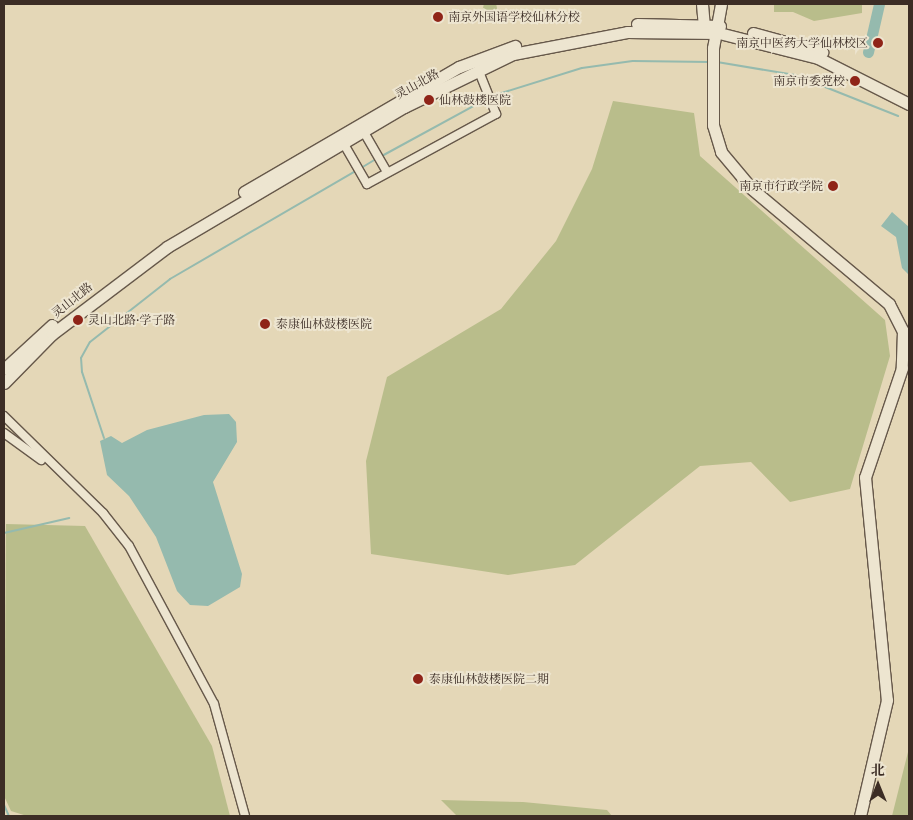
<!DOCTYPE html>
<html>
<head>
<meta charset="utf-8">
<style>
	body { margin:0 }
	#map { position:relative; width:913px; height:820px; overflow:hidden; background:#e4d7b7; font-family:"Libre Caslon Text","Noto Serif SC",serif }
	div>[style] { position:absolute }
	.green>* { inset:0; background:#b9bd8b }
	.round { border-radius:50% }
	.water>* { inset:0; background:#95baae }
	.stream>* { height:2px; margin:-1px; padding:0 1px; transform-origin:1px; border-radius:1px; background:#95baae }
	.river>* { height:11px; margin:-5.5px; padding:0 5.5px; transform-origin:5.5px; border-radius:5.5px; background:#95baae }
	.roads { filter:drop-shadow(1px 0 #66584a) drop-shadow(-1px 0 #66584a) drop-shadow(0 1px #66584a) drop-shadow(0 -1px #66584a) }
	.street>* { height:8px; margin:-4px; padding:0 4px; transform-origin:4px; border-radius:4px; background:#ede5d0 }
	.secondary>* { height:11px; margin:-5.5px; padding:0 5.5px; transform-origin:5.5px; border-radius:5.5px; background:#ede5d0 }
	.dots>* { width:14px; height:14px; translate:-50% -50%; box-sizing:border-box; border:2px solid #ede5d0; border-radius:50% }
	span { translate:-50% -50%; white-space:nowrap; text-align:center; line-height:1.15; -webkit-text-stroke:4px #ede5d0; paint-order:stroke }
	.poi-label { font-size:12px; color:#3c2d25 }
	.left { translate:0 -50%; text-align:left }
	.right { translate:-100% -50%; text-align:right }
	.street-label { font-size:12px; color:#3c2d25 }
	.frame { position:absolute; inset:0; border:5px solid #3c2d25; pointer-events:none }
	.north { position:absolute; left:853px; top:760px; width:50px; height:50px; -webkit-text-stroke:4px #ede5d0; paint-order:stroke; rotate:0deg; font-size:14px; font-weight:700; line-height:20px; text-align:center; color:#3c2d25 }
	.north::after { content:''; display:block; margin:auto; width:18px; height:22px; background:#3c2d25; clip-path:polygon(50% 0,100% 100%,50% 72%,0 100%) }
</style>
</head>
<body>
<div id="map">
	<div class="green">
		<div class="round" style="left:483px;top:1px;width:14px;height:14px"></div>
		<div style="clip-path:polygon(774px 4px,862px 4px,862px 13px,814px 21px,793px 12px,774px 12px)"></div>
		<div style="clip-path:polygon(613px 101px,694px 113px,700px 156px,885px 320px,890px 356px,850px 489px,790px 502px,751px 462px,700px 466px,575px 565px,508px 575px,371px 554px,366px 461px,387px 377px,501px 309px,556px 241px,592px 169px)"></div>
		<div style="clip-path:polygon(6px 524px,85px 526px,212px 746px,230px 816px,27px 816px,11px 811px,4px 796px)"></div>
		<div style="clip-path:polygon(909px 748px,909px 816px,892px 816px)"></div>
		<div style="clip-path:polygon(441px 800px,523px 802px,607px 810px,612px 816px,457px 816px)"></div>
	</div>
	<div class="water">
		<div style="clip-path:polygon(892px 212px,909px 227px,909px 275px,902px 268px,896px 237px,881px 226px)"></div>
		<div style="clip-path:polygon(229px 414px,236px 422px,237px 442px,213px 482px,242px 574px,240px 587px,208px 606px,190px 605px,177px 591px,156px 537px,129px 496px,107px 475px,100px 441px,111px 436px,122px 443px,147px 430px,204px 415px)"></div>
	</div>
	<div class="stream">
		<div style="left:717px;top:62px;width:79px;rotate:9.5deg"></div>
		<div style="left:795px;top:75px;width:111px;rotate:21.7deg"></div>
		<div style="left:492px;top:96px;width:94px;rotate:-17.3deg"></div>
		<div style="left:582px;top:68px;width:51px;rotate:-7.8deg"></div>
		<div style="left:633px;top:61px;width:77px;rotate:0.7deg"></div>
		<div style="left:380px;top:157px;width:123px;rotate:-28.6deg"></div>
		<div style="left:361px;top:168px;width:17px;rotate:-31deg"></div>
		<div style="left:104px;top:438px;width:70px;rotate:-108.4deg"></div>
		<div style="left:82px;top:372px;width:14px;rotate:-94deg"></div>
		<div style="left:81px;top:358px;width:18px;rotate:-61deg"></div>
		<div style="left:90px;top:342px;width:102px;rotate:-38.2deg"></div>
		<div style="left:170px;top:279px;width:216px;rotate:-30.2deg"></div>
		<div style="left:4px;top:533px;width:67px;rotate:-13deg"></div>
		<div style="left:4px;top:805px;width:12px;rotate:66deg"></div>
	</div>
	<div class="river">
		<div style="left:868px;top:52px;width:49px;rotate:-77.1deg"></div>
	</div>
	<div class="roads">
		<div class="street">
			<div style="left:361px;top:127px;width:52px;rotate:60deg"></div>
			<div style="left:341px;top:139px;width:52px;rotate:60deg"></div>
			<div style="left:367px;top:184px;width:147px;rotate:-28.5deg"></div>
			<div style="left:496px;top:114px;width:48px;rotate:-111.8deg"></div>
			<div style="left:4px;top:416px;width:139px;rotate:44.4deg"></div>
			<div style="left:103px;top:513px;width:42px;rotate:51.8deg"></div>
			<div style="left:129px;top:546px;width:179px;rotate:61.7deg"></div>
			<div style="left:214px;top:704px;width:116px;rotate:74.5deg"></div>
			<div style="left:4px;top:433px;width:46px;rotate:36.1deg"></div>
		</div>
		<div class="secondary">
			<div style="left:702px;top:4px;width:25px;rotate:85deg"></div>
			<div style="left:721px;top:4px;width:45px;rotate:100.3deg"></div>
			<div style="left:713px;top:48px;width:77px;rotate:90deg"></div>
			<div style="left:713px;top:125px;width:28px;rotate:73deg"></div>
			<div style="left:721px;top:152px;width:48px;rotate:50deg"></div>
			<div style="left:752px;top:189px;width:179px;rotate:40deg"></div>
			<div style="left:889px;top:304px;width:30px;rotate:63deg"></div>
			<div style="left:903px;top:331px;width:37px;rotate:92deg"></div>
			<div style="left:902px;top:368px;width:115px;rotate:108.7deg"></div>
			<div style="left:865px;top:477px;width:224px;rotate:84.4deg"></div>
			<div style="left:887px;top:700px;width:119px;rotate:103.1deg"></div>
			<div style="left:637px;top:24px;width:83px;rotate:1.4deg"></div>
			<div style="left:753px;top:33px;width:72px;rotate:15.4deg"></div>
			<div style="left:244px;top:192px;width:249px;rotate:-30.2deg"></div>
			<div style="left:459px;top:67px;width:60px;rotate:-20.6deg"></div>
			<div style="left:4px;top:369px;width:65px;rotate:-42.5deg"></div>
			<div style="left:4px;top:383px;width:69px;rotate:-45.6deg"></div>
			<div style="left:52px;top:334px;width:144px;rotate:-37.1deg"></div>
			<div style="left:167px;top:247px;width:275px;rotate:-30.6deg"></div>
			<div style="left:404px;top:107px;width:121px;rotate:-25.9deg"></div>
			<div style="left:513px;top:54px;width:116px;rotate:-10.9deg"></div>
			<div style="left:627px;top:32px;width:92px;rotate:0.6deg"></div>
			<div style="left:719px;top:33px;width:102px;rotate:14.2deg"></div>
			<div style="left:818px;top:58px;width:102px;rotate:26.8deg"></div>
		</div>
	</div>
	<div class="dots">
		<div style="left:438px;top:17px;background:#8f2418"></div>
		<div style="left:878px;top:43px;background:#8f2418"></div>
		<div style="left:855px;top:81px;background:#8f2418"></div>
		<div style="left:429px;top:100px;background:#8f2418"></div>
		<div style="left:833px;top:186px;background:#8f2418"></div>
		<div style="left:78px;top:320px;background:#8f2418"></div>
		<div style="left:265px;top:324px;background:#8f2418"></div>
		<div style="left:418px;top:679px;background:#8f2418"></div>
	</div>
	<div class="poi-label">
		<span class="left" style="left:448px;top:17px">南京外国语学校仙林分校</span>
		<span class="right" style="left:868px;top:43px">南京中医药大学仙林校区</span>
		<span class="right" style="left:845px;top:81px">南京市委党校</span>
		<span class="left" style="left:439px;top:100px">仙林鼓楼医院</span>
		<span class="right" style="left:823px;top:186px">南京市行政学院</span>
		<span class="left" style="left:88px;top:320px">灵山北路·学子路</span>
		<span class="left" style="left:276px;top:324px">泰康仙林鼓楼医院</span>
		<span class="left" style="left:429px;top:679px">泰康仙林鼓楼医院二期</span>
	</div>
	<div class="street-label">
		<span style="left:417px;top:84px;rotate:-29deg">灵山北路</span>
		<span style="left:72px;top:300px;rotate:-39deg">灵山北路</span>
	</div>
	<div class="frame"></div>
	<div class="north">北</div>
</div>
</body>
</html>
